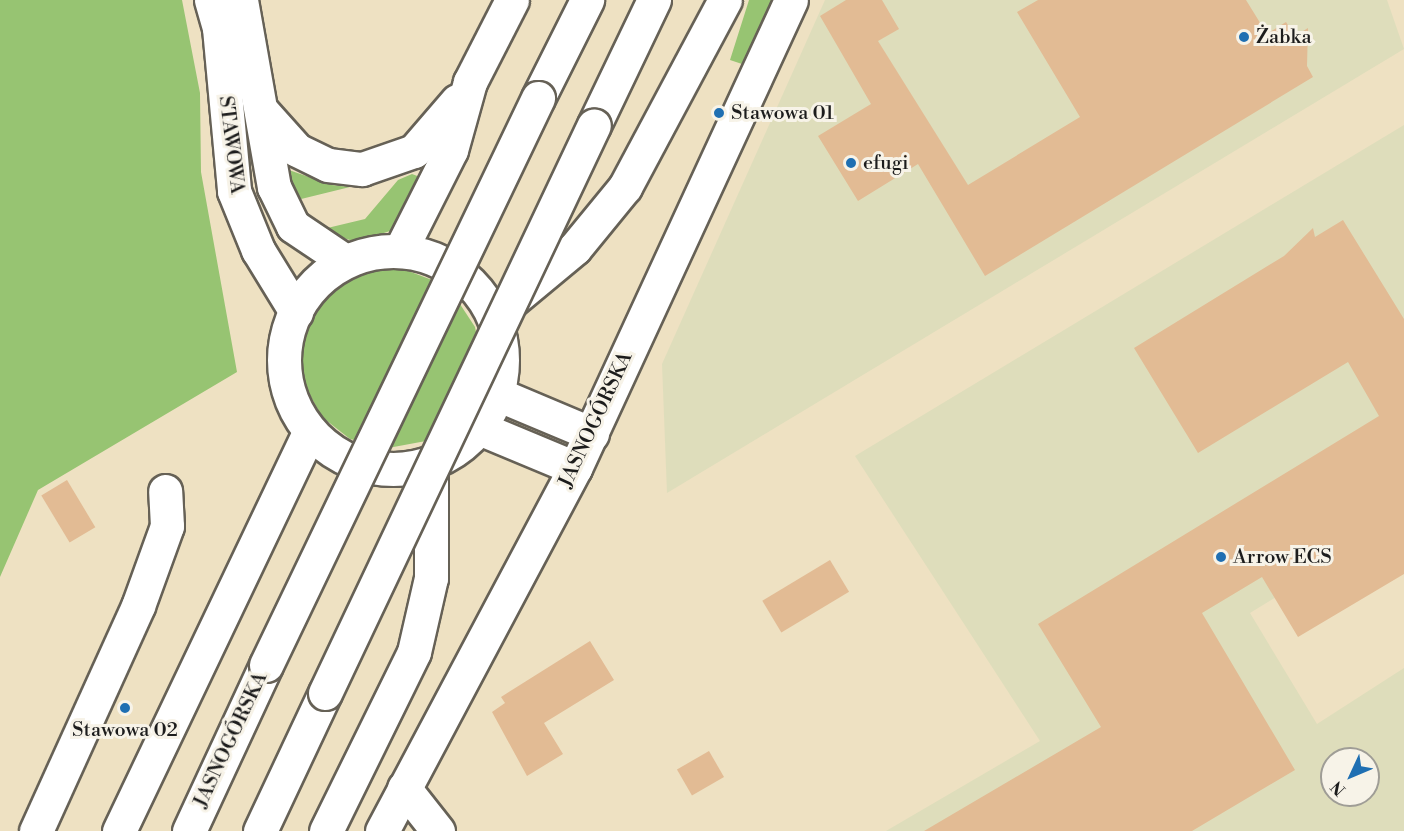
<!DOCTYPE html>
<html>
<head>
<meta charset="utf-8">
<style>
	body { margin:0 }
	#map { position:relative; width:1404px; height:831px; overflow:hidden; background:#eee1c2; font-family:"Libre Bodoni",serif }
	div>[style] { position:absolute }
	.built>* { inset:0; background:#deddbb }
	.green>* { inset:0; background:#97c472 }
	.building>* { inset:0; background:#e2bb94; transform-origin:0 0 }
	.roads { filter:drop-shadow(2px 0 #666156) drop-shadow(-2px 0 #666156) drop-shadow(0 2px #666156) drop-shadow(0 -2px #666156) }
	.street>* { height:33px; margin:-16.5px; padding:0 16.5px; transform-origin:16.5px; border-radius:16.5px; background:#fff }
	.street>.ring { margin:-16.5px; padding:0; box-sizing:content-box; background:none; border:33px solid #fff; border-radius:50% }
	.primary>* { height:33px; margin:-16.5px; padding:0 16.5px; transform-origin:16.5px; border-radius:16.5px; background:#fff }
	.bridges { filter:drop-shadow(2px 0 #666156) drop-shadow(-2px 0 #666156) drop-shadow(0 2px #666156) drop-shadow(0 -2px #666156) }
	.primary-bridge>* { height:33px; margin:-16.5px; padding:0 16.5px; transform-origin:16.5px; border-radius:16.5px; background:#fff }
	.dots>* { width:16px; height:16px; translate:-50% -50%; box-sizing:border-box; border:3px solid #f7f3e8; border-radius:50% }
	span { translate:-50% -50%; white-space:nowrap; text-align:center; line-height:1.15; -webkit-text-stroke:6px #f7f3e8; paint-order:stroke }
	.poi-label { font-size:20px; color:#1c1c1c }
	.left { translate:0 -50%; text-align:left }
	.street-label { font-size:20px; color:#1c1c1c }
	.north { position:absolute; left:1320px; top:747px; width:60px; height:60px; box-sizing:border-box; background:#f7f3e8; border:2px solid #9f9d96; border-radius:50%; rotate:226deg; font-size:16px; font-weight:700; line-height:24px; text-align:center; color:#1c1c1c }
	.north::after { content:''; display:block; margin:auto; width:21px; height:27px; background:#1f6fb2; clip-path:polygon(50% 0,100% 100%,50% 72%,0 100%) }
</style>
</head>
<body>
<div id="map">
	<div class="built">
		<div style="clip-path:polygon(825px 0,1387px 0,1404px 49px,667px 493px,662px 364px)"></div>
		<div style="clip-path:polygon(evenodd,1404px 125px,1404px 518px,1250px 613px,1317px 724px,1404px 668px,1404px 831px,886px 831px,1040px 741px,855px 456px,1404px 125px,1332px 759px,1368px 759px,1368px 795px,1332px 795px,1332px 759px)"></div>
	</div>
	<div class="green">
		<div style="clip-path:polygon(0 0,182px 0,200px 93px,201px 172px,237px 372px,38px 490px,0 577px)"></div>
		<div style="clip-path:polygon(749px 0,774px 0,734px 88px,742px 64px,730px 60px)"></div>
		<div style="clip-path:polygon(286px 169px,332px 185px,350px 187px,293px 201px)"></div>
		<div style="clip-path:polygon(412px 174px,420px 177px,400px 222px,390px 231px,356px 242px,319px 230px,365px 219px,398px 180px)"></div>
		<div style="clip-path:polygon(403px 269px,440px 283px,454px 295px,475px 327px,479px 346px,426px 441px,388px 448px,350px 439px,322px 417px,305px 386px,301px 351px,310px 317px,333px 289px,366px 272px)"></div>
	</div>
	<div class="building">
		<div style="clip-path:polygon(846px 0,882px 0,899px 29px,878px 41px,968px 185px,1080px 117px,1017px 12px,1038px 0,1246px 0,1267px 34px,1286px 22px,1295px 36px,1308px 28px,1307px 66px,1313px 77px,985px 276px,918px 164px,858px 201px,818px 136px,871px 104px,820px 16px)"></div>
		<div style="clip-path:polygon(1343px 220px,1404px 319px,1404px 574px,1298px 637px,1262px 577px,1202px 613px,1295px 770px,1192px 831px,924px 831px,1101px 727px,1038px 624px,1379px 416px,1348px 362px,1198px 453px,1134px 348px,1284px 256px,1313px 228px,1315px 237px)"></div>
		<div style="left:67px;top:480px;width:55px;height:30px;rotate:59deg"></div>
		<div style="left:830px;top:560px;width:37px;height:79px;rotate:59deg"></div>
		<div style="clip-path:polygon(590px 641px,614px 680px,544px 723px,563px 754px,527px 776px,492px 712px,505px 703px,501px 697px)"></div>
		<div style="left:709px;top:751px;width:30px;height:37px;rotate:60deg"></div>
	</div>
	<div class="roads">
		<div class="street">
			<div style="left:211px;top:0;width:29px;rotate:74deg"></div>
			<div style="left:219px;top:28px;width:164px;rotate:84.7deg"></div>
			<div style="left:234px;top:191px;width:64px;rotate:67.9deg"></div>
			<div style="left:258px;top:250px;width:73px;rotate:58.5deg"></div>
			<div style="left:241px;top:0;width:190px;rotate:80deg"></div>
			<div style="left:274px;top:187px;width:43px;rotate:64deg"></div>
			<div style="left:293px;top:226px;width:63px;rotate:33.9deg"></div>
			<div style="left:262px;top:111px;width:52px;rotate:48.1deg"></div>
			<div style="left:297px;top:150px;width:34px;rotate:26deg"></div>
			<div style="left:328px;top:165px;width:34px;rotate:7deg"></div>
			<div style="left:362px;top:169px;width:55px;rotate:-19.1deg"></div>
			<div style="left:414px;top:151px;width:66px;rotate:-49.3deg"></div>
			<div style="left:400px;top:251px;width:113px;rotate:-63.2deg"></div>
			<div style="left:451px;top:150px;width:71px;rotate:-74.4deg"></div>
			<div style="left:470px;top:82px;width:92px;rotate:-62.9deg"></div>
			<div class="ring" style="left:284px;top:251px;width:185px;height:185px"></div>
			<div style="left:504px;top:307px;width:92px;rotate:-39.7deg"></div>
			<div style="left:575px;top:248px;width:79px;rotate:-50.7deg"></div>
			<div style="left:625px;top:187px;width:212px;rotate:-61.9deg"></div>
			<div style="left:497px;top:394px;width:103px;rotate:22.8deg"></div>
			<div style="left:479px;top:428px;width:104px;rotate:22.6deg"></div>
			<div style="left:404px;top:788px;width:55px;rotate:51.7deg"></div>
			<div style="left:36px;top:831px;width:247px;rotate:-65.6deg"></div>
			<div style="left:138px;top:606px;width:85px;rotate:-70.1deg"></div>
			<div style="left:167px;top:526px;width:35px;rotate:-93deg"></div>
			<div style="left:382px;top:831px;width:411px;rotate:-62deg"></div>
			<div style="left:575px;top:468px;width:515px;rotate:-65.22deg"></div>
		</div>
		<div class="primary">
			<div style="left:538px;top:98px;width:110px;rotate:-63.4deg"></div>
			<div style="left:594px;top:125px;width:139px;rotate:-64.4deg"></div>
			<div style="left:119px;top:831px;width:443px;rotate:-64.5deg"></div>
			<div style="left:189px;top:831px;width:183px;rotate:-65.1deg"></div>
			<div style="left:260px;top:831px;width:153px;rotate:-64.8deg"></div>
			<div style="left:326px;top:831px;width:199px;rotate:-63.8deg"></div>
			<div style="left:414px;top:652px;width:76px;rotate:-77.1deg"></div>
			<div style="left:431px;top:578px;width:113px;rotate:-90deg"></div>
		</div>
	</div>
	<div class="bridges">
		<div class="primary-bridge">
			<div style="left:266px;top:665px;width:629px;rotate:-64.37deg"></div>
			<div style="left:325px;top:693px;width:628px;rotate:-64.66deg"></div>
		</div>
	</div>
	<div class="dots">
		<div style="left:1244px;top:37px;background:#1f6fb2"></div>
		<div style="left:719px;top:113px;background:#1f6fb2"></div>
		<div style="left:851px;top:163px;background:#1f6fb2"></div>
		<div style="left:1221px;top:557px;background:#1f6fb2"></div>
		<div style="left:125px;top:708px;background:#1f6fb2"></div>
	</div>
	<div class="poi-label">
		<span class="left" style="left:1256px;top:37px">Żabka</span>
		<span class="left" style="left:731px;top:113px">Stawowa 01</span>
		<span class="left" style="left:863px;top:163px">efugi</span>
		<span class="left" style="left:1233px;top:557px">Arrow ECS</span>
		<span style="left:125px;top:730px">Stawowa 02</span>
	</div>
	<div class="street-label">
		<span style="left:231px;top:145px;rotate:83deg">STAWOWA</span>
		<span style="left:596px;top:420px;rotate:-65deg">JASNOGÓRSKA</span>
		<span style="left:231px;top:740px;rotate:-65deg">JASNOGÓRSKA</span>
	</div>
	<div class="north">N</div>
</div>
</body>
</html>
